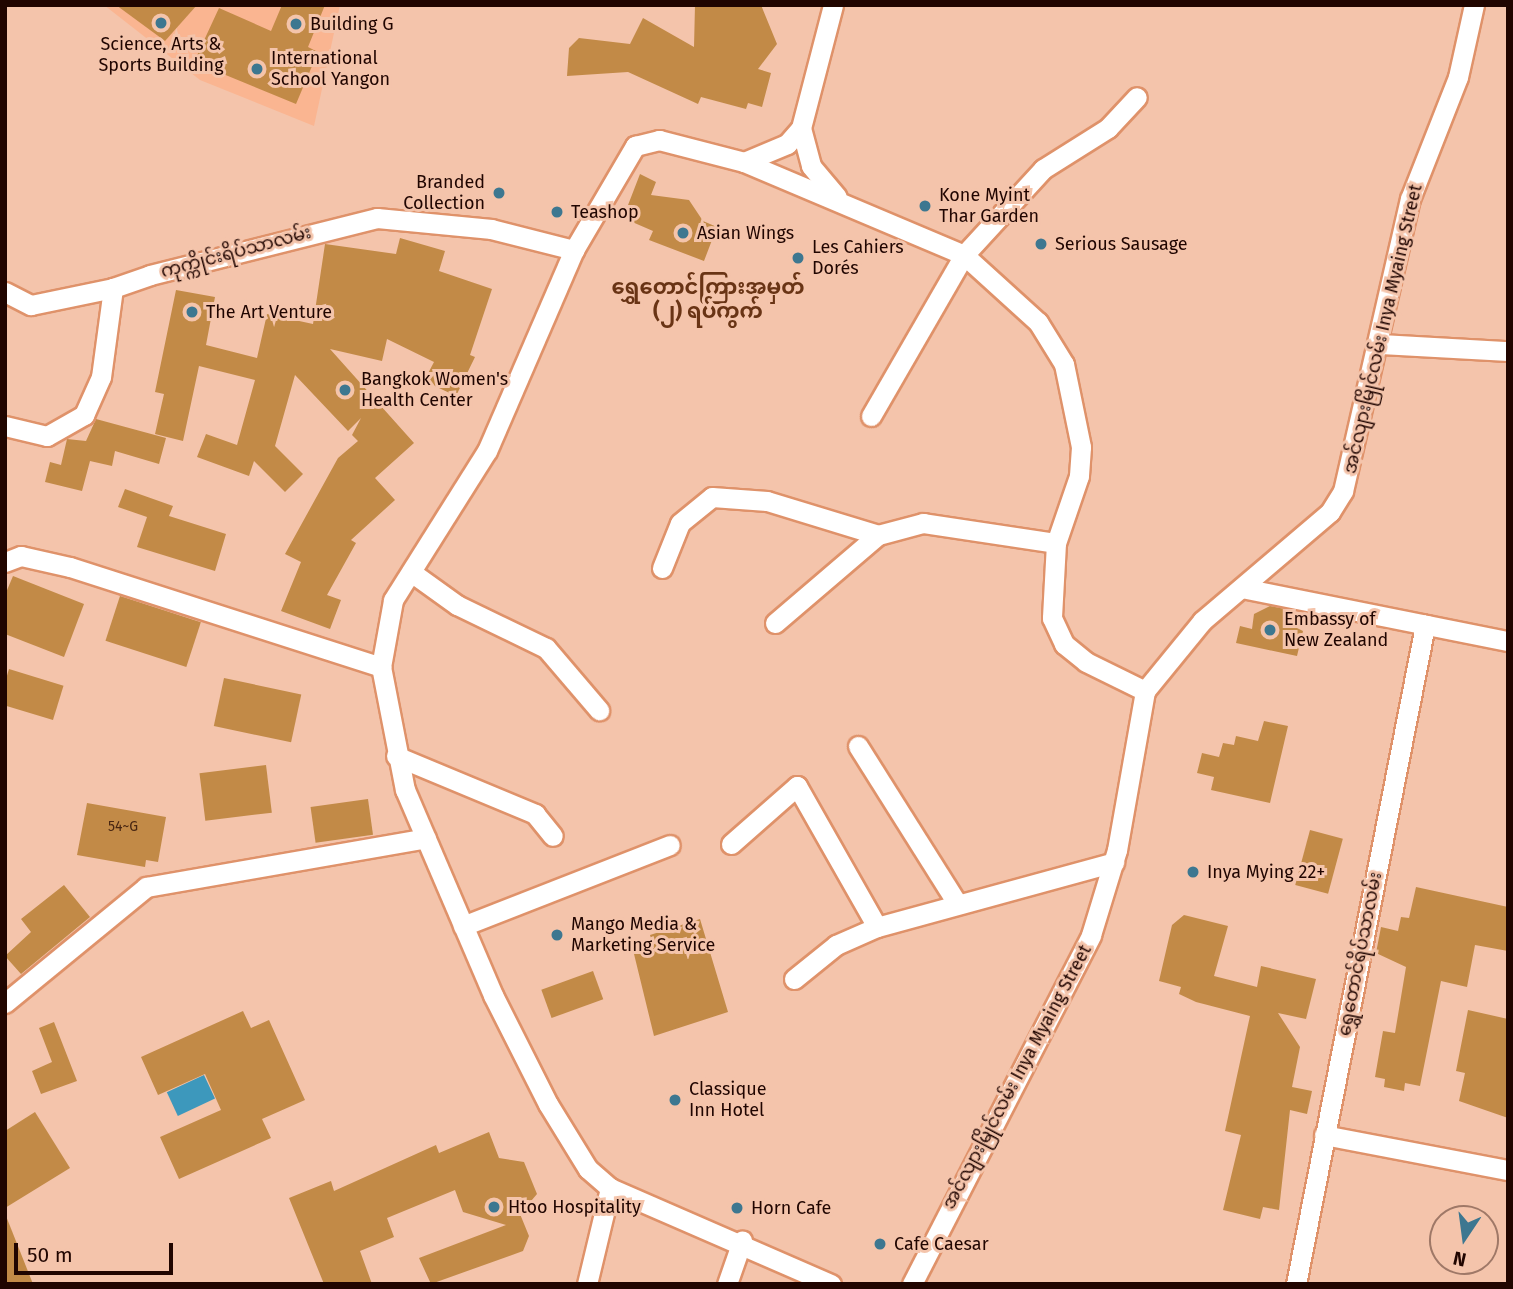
<!DOCTYPE html>
<html>
<head>
<meta charset="utf-8">
<style>
	body { margin:0 }
	#map { position:relative; width:1513px; height:1289px; overflow:hidden; background:#f4c4ab; font-family:"Fira Sans","Noto Sans Myanmar",sans-serif }
	div>[style] { position:absolute }
	.built>* { inset:0; background:#fab591 }
	.water>* { inset:0; background:#3d98bc; transform-origin:0 0 }
	.building>* { inset:0; background:#c28a47; transform-origin:0 0 }
	.roads { filter:drop-shadow(2px 0 #df926a) drop-shadow(-2px 0 #df926a) drop-shadow(0 2px #df926a) drop-shadow(0 -2px #df926a) }
	.minor>* { height:19px; margin:-9.5px; padding:0 9.5px; transform-origin:9.5px; border-radius:9.5px; background:#fff }
	.dots>* { width:19px; height:19px; translate:-50% -50%; box-sizing:border-box; border:4px solid #f4c4ab; border-radius:50% }
	span { translate:-50% -50%; white-space:nowrap; text-align:center; line-height:1.15; -webkit-text-stroke:6px #f4c4ab; paint-order:stroke }
	.number-label { font-size:14px; color:#482612 }
	.number-label span { -webkit-text-stroke-width:0 }
	.poi-label { font-size:18px; color:#200500 }
	.left { translate:0 -50%; text-align:left }
	.right { translate:-100% -50%; text-align:right }
	.street-label { font-size:18px; color:#200500 }
	.quarter-label { font-size:21px; color:#693415; font-weight:700 }
	.frame { position:absolute; inset:0; border:7px solid #200500; pointer-events:none }
	.north { position:absolute; left:1429px; top:1205px; width:70px; height:70px; box-sizing:border-box; background:#f4c4ab; border:2px solid #9f7867; border-radius:50%; rotate:193deg; font-size:19px; font-weight:700; line-height:28px; text-align:center; color:#200500 }
	.north::after { content:''; display:block; margin:auto; width:24px; height:32px; background:#3d7790; clip-path:polygon(50% 0,100% 100%,50% 72%,0 100%) }
	.scale { position:absolute; left:14px; top:1243px; width:159px; height:32px; box-sizing:border-box; border:4px solid #200500; border-top:0; padding-left:9px; font-size:21px; line-height:24px; white-space:nowrap; color:#200500; -webkit-text-stroke:5px #f4c4ab; paint-order:stroke }
</style>
</head>
<body>
<div id="map">
	<div class="built">
		<div style="clip-path:polygon(104px 5px,340px 5px,314px 126px,200px 80px)"></div>
	</div>
	<div class="water">
		<div style="left:204px;top:1075px;width:26px;height:41px;rotate:65deg"></div>
	</div>
	<div class="building">
		<div style="clip-path:polygon(116px 5px,197px 5px,165px 41px)"></div>
		<div style="clip-path:polygon(282px 5px,325px 5px,308px 47px,318px 52px,296px 104px,194px 62px,219px 8px,271px 31px)"></div>
		<div style="clip-path:polygon(695px 5px,761px 5px,777px 44px,758px 69px,771px 73px,762px 107px,748px 103px,746px 109px,701px 97px,698px 104px,628px 72px,567px 76px,569px 48px,579px 38px,630px 44px,643px 18px,694px 47px)"></div>
		<div style="clip-path:polygon(640px 174px,656px 182px,651px 195px,689px 200px,703px 221px,717px 227px,704px 261px,649px 240px,653px 231px,623px 218px)"></div>
		<div style="clip-path:polygon(400px 238px,445px 251px,439px 271px,492px 289px,470px 355px,475px 357px,456px 396px,424px 381px,434px 362px,387px 339px,382px 361px,330px 349px,414px 443px,375px 478px,395px 500px,351px 540px,356px 543px,327px 595px,341px 600px,330px 629px,281px 611px,301px 562px,285px 554px,338px 458px,358px 441px,352px 435px,361px 418px,348px 431px,295px 375px,275px 446px,303px 474px,285px 492px,254px 461px,249px 476px,197px 457px,206px 434px,237px 445px,255px 380px,199px 366px,183px 441px,155px 434px,164px 394px,155px 392px,176px 290px,215px 297px,206px 345px,257px 358px,267px 314px,313px 324px,325px 244px,396px 254px)"></div>
		<div style="clip-path:polygon(96px 419px,166px 438px,159px 464px,115px 451px,112px 466px,90px 461px,82px 491px,45px 482px,50px 462px,61px 465px,67px 439px,86px 441px)"></div>
		<div style="clip-path:polygon(125px 489px,173px 506px,169px 516px,226px 534px,215px 571px,137px 547px,147px 517px,118px 507px)"></div>
		<div style="clip-path:polygon(13px 576px,84px 604px,64px 657px,5px 634px,5px 595px)"></div>
		<div style="left:120px;top:596px;width:85px;height:47px;rotate:18deg"></div>
		<div style="clip-path:polygon(1270px 606px,1295px 611px,1293px 626px,1303px 631px,1297px 656px,1236px 643px,1240px 626px,1252px 629px,1254px 614px)"></div>
		<div style="left:9px;top:669px;width:57px;height:36px;rotate:17deg"></div>
		<div style="left:224px;top:678px;width:79px;height:49px;rotate:12deg"></div>
		<div style="clip-path:polygon(1264px 721px,1288px 726px,1270px 803px,1211px 790px,1214px 777px,1197px 773px,1202px 753px,1219px 757px,1223px 743px,1234px 745px,1236px 736px,1258px 741px)"></div>
		<div style="left:266px;top:765px;width:48px;height:67px;rotate:83deg"></div>
		<div style="left:368px;top:799px;width:36px;height:58px;rotate:82deg"></div>
		<div style="clip-path:polygon(87px 803px,166px 817px,158px 862px,146px 860px,145px 867px,77px 855px)"></div>
		<div style="left:1310px;top:830px;width:34px;height:57px;rotate:15deg"></div>
		<div style="clip-path:polygon(64px 885px,90px 917px,21px 974px,5px 956px,31px 932px,21px 919px)"></div>
		<div style="clip-path:polygon(1416px 887px,1508px 907px,1508px 951px,1475px 945px,1467px 987px,1441px 981px,1420px 1086px,1405px 1083px,1404px 1091px,1384px 1087px,1385px 1079px,1375px 1077px,1383px 1031px,1395px 1033px,1406px 967px,1376px 953px,1381px 927px,1398px 931px,1401px 917px,1409px 918px)"></div>
		<div style="clip-path:polygon(1184px 915px,1228px 926px,1214px 976px,1257px 987px,1261px 966px,1316px 979px,1306px 1019px,1278px 1013px,1300px 1047px,1292px 1087px,1312px 1091px,1307px 1114px,1290px 1110px,1279px 1210px,1263px 1207px,1260px 1219px,1223px 1210px,1241px 1135px,1225px 1131px,1250px 1016px,1196px 1002px,1179px 994px,1181px 987px,1159px 981px,1172px 925px)"></div>
		<div style="clip-path:polygon(700px 919px,728px 1012px,654px 1036px,634px 954px,654px 948px,650px 935px)"></div>
		<div style="left:593px;top:971px;width:30px;height:55px;rotate:70deg"></div>
		<div style="clip-path:polygon(1468px 1010px,1508px 1019px,1508px 1118px,1459px 1101px,1465px 1073px,1456px 1071px)"></div>
		<div style="clip-path:polygon(243px 1011px,251px 1028px,269px 1020px,305px 1100px,262px 1119px,271px 1138px,179px 1179px,160px 1137px,221px 1110px,205px 1074px,158px 1095px,141px 1057px)"></div>
		<div style="clip-path:polygon(54px 1022px,77px 1081px,41px 1094px,32px 1071px,52px 1062px,39px 1028px)"></div>
		<div style="clip-path:polygon(35px 1112px,70px 1168px,5px 1208px,5px 1131px)"></div>
		<div style="clip-path:polygon(489px 1132px,499px 1158px,524px 1162px,537px 1194px,520px 1214px,529px 1236px,523px 1251px,431px 1284px,419px 1258px,506px 1225px,463px 1212px,455px 1190px,387px 1218px,394px 1237px,360px 1251px,372px 1284px,324px 1284px,289px 1198px,331px 1181px,334px 1191px,436px 1145px,439px 1153px)"></div>
		<div style="clip-path:polygon(6px 1216px,33px 1284px,5px 1284px)"></div>
	</div>
	<div class="roads">
		<div class="minor">
			<div style="left:801px;top:128px;width:39px;rotate:75deg"></div>
			<div style="left:811px;top:166px;width:40px;rotate:50deg"></div>
			<div style="left:744px;top:162px;width:47px;rotate:-22.7deg"></div>
			<div style="left:787px;top:144px;width:21px;rotate:-49deg"></div>
			<div style="left:801px;top:128px;width:127px;rotate:-75.4deg"></div>
			<div style="left:5px;top:292px;width:29px;rotate:27deg"></div>
			<div style="left:31px;top:305px;width:84px;rotate:-11.7deg"></div>
			<div style="left:1381px;top:344px;width:127px;rotate:3.2deg"></div>
			<div style="left:871px;top:416px;width:186px;rotate:-60deg"></div>
			<div style="left:964px;top:255px;width:117px;rotate:-47.4deg"></div>
			<div style="left:1043px;top:169px;width:77px;rotate:-32.2deg"></div>
			<div style="left:1108px;top:128px;width:42px;rotate:-46.9deg"></div>
			<div style="left:5px;top:426px;width:43px;rotate:13.4deg"></div>
			<div style="left:47px;top:436px;width:43px;rotate:-29.6deg"></div>
			<div style="left:84px;top:415px;width:42px;rotate:-65.9deg"></div>
			<div style="left:101px;top:377px;width:90px;rotate:-82.3deg"></div>
			<div style="left:113px;top:288px;width:39px;rotate:-19deg"></div>
			<div style="left:150px;top:275px;width:234px;rotate:-14.1deg"></div>
			<div style="left:377px;top:218px;width:115px;rotate:5.5deg"></div>
			<div style="left:491px;top:229px;width:86px;rotate:14.2deg"></div>
			<div style="left:5px;top:562px;width:17px;rotate:-21deg"></div>
			<div style="left:21px;top:556px;width:50px;rotate:12.7deg"></div>
			<div style="left:70px;top:567px;width:327px;rotate:17.8deg"></div>
			<div style="left:662px;top:568px;width:48px;rotate:-68.2deg"></div>
			<div style="left:680px;top:523px;width:41px;rotate:-39.1deg"></div>
			<div style="left:712px;top:497px;width:55px;rotate:4.2deg"></div>
			<div style="left:767px;top:501px;width:116px;rotate:17deg"></div>
			<div style="left:411px;top:572px;width:57px;rotate:35.7deg"></div>
			<div style="left:457px;top:605px;width:99px;rotate:25.8deg"></div>
			<div style="left:546px;top:648px;width:82px;rotate:49.5deg"></div>
			<div style="left:1242px;top:588px;width:271px;rotate:11.3deg"></div>
			<div style="left:775px;top:623px;width:135px;rotate:-40.5deg"></div>
			<div style="left:878px;top:535px;width:47px;rotate:-14.9deg"></div>
			<div style="left:923px;top:523px;width:134px;rotate:8.6deg"></div>
			<div style="left:858px;top:746px;width:186px;rotate:57.8deg"></div>
			<div style="left:396px;top:756px;width:151px;rotate:22.6deg"></div>
			<div style="left:535px;top:814px;width:28px;rotate:51deg"></div>
			<div style="left:731px;top:844px;width:88px;rotate:-41.3deg"></div>
			<div style="left:797px;top:786px;width:162px;rotate:60.4deg"></div>
			<div style="left:463px;top:926px;width:222px;rotate:-21.4deg"></div>
			<div style="left:794px;top:979px;width:54px;rotate:-39deg"></div>
			<div style="left:836px;top:945px;width:45px;rotate:-23.7deg"></div>
			<div style="left:877px;top:927px;width:246px;rotate:-15.3deg"></div>
			<div style="left:5px;top:1003px;width:183px;rotate:-39.4deg"></div>
			<div style="left:146px;top:887px;width:284px;rotate:-9.9deg"></div>
			<div style="left:1324px;top:1135px;width:187px;rotate:10.8deg"></div>
			<div style="left:610px;top:1188px;width:241px;rotate:23.5deg"></div>
			<div style="left:587px;top:1284px;width:99px;rotate:-76.5deg"></div>
			<div style="left:610px;top:1188px;width:29px;rotate:-139deg"></div>
			<div style="left:588px;top:1169px;width:76px;rotate:-121.6deg"></div>
			<div style="left:548px;top:1104px;width:122px;rotate:-116.8deg"></div>
			<div style="left:493px;top:995px;width:223px;rotate:-113.2deg"></div>
			<div style="left:405px;top:790px;width:125px;rotate:-101deg"></div>
			<div style="left:381px;top:667px;width:68px;rotate:-79.8deg"></div>
			<div style="left:393px;top:600px;width:176px;rotate:-57.8deg"></div>
			<div style="left:487px;top:451px;width:219px;rotate:-66.6deg"></div>
			<div style="left:574px;top:250px;width:121px;rotate:-59.6deg"></div>
			<div style="left:635px;top:146px;width:25px;rotate:-14deg"></div>
			<div style="left:659px;top:140px;width:88px;rotate:14.5deg"></div>
			<div style="left:744px;top:162px;width:239px;rotate:22.9deg"></div>
			<div style="left:964px;top:255px;width:100px;rotate:42.2deg"></div>
			<div style="left:1038px;top:322px;width:49px;rotate:58.2deg"></div>
			<div style="left:1064px;top:364px;width:85px;rotate:78.4deg"></div>
			<div style="left:1081px;top:447px;width:29px;rotate:94deg"></div>
			<div style="left:1079px;top:476px;width:71px;rotate:108.9deg"></div>
			<div style="left:1056px;top:543px;width:75px;rotate:93.1deg"></div>
			<div style="left:1052px;top:618px;width:29px;rotate:65deg"></div>
			<div style="left:1064px;top:644px;width:28px;rotate:39deg"></div>
			<div style="left:1086px;top:662px;width:66px;rotate:26.2deg"></div>
			<div style="left:727px;top:1284px;width:46px;rotate:-70.8deg"></div>
			<div style="left:912px;top:1284px;width:392px;rotate:-62.8deg"></div>
			<div style="left:1091px;top:935px;width:89px;rotate:-73deg"></div>
			<div style="left:1117px;top:850px;width:161px;rotate:-80deg"></div>
			<div style="left:1145px;top:691px;width:90px;rotate:-50.8deg"></div>
			<div style="left:1202px;top:621px;width:168px;rotate:-40.4deg"></div>
			<div style="left:1330px;top:512px;width:25px;rotate:-58deg"></div>
			<div style="left:1343px;top:491px;width:300px;rotate:-77.1deg"></div>
			<div style="left:1410px;top:199px;width:131px;rotate:-68.5deg"></div>
			<div style="left:1458px;top:77px;width:74px;rotate:-77.5deg"></div>
			<div style="left:1296px;top:1284px;width:672px;rotate:-78.92deg"></div>
		</div>
	</div>
	<div class="dots">
		<div style="left:161px;top:23px;background:#3d7790"></div>
		<div style="left:296px;top:24px;background:#3d7790"></div>
		<div style="left:257px;top:69px;background:#3d7790"></div>
		<div style="left:499px;top:193px;background:#3d7790"></div>
		<div style="left:925px;top:206px;background:#3d7790"></div>
		<div style="left:557px;top:212px;background:#3d7790"></div>
		<div style="left:683px;top:233px;background:#3d7790"></div>
		<div style="left:1041px;top:244px;background:#3d7790"></div>
		<div style="left:798px;top:258px;background:#3d7790"></div>
		<div style="left:192px;top:312px;background:#3d7790"></div>
		<div style="left:345px;top:390px;background:#3d7790"></div>
		<div style="left:1270px;top:630px;background:#3d7790"></div>
		<div style="left:1193px;top:872px;background:#3d7790"></div>
		<div style="left:557px;top:935px;background:#3d7790"></div>
		<div style="left:675px;top:1100px;background:#3d7790"></div>
		<div style="left:494px;top:1207px;background:#3d7790"></div>
		<div style="left:737px;top:1208px;background:#3d7790"></div>
		<div style="left:880px;top:1244px;background:#3d7790"></div>
	</div>
	<div class="number-label">
		<span style="left:123px;top:827px">54~G</span>
	</div>
	<div class="poi-label">
		<span class="left" style="left:310px;top:24px">Building G</span>
		<span style="left:161px;top:55px">Science, Arts &amp;<br>Sports Building</span>
		<span class="left" style="left:271px;top:69px">International<br>School Yangon</span>
		<span class="right" style="left:485px;top:193px">Branded<br>Collection</span>
		<span class="left" style="left:939px;top:206px">Kone Myint<br>Thar Garden</span>
		<span class="left" style="left:571px;top:212px">Teashop</span>
		<span class="left" style="left:697px;top:233px">Asian Wings</span>
		<span class="left" style="left:1055px;top:244px">Serious Sausage</span>
		<span class="left" style="left:812px;top:258px">Les Cahiers<br>Dorés</span>
		<span class="left" style="left:206px;top:312px">The Art Venture</span>
		<span class="left" style="left:361px;top:390px">Bangkok Women's<br>Health Center</span>
		<span class="left" style="left:1284px;top:630px">Embassy of<br>New Zealand</span>
		<span class="left" style="left:1207px;top:872px">Inya Mying 22+</span>
		<span class="left" style="left:571px;top:935px">Mango Media &amp;<br>Marketing Service</span>
		<span class="left" style="left:689px;top:1100px">Classique<br>Inn Hotel</span>
		<span class="left" style="left:508px;top:1207px">Htoo Hospitality</span>
		<span class="left" style="left:751px;top:1208px">Horn Cafe</span>
		<span class="left" style="left:894px;top:1244px">Cafe Caesar</span>
	</div>
	<div class="street-label">
		<span style="left:236px;top:252px;rotate:-15deg">ကုက္ကိုင်းရိပ်သာလမ်း</span>
		<span style="left:1383px;top:329px;rotate:-77deg">အင်လျားမြိုင်လမ်း Inya Myaing Street</span>
		<span style="left:1360px;top:954px;rotate:-79deg">ရွှေတောင်ရိပ်သာလမ်း</span>
		<span style="left:1017px;top:1077px;rotate:-62deg">အင်လျားမြိုင်လမ်း Inya Myaing Street</span>
	</div>
	<div class="quarter-label">
		<span style="left:708px;top:299px">ရွှေတောင်ကြားအမှတ်<br>(၂) ရပ်ကွက်</span>
	</div>
	<div class="frame"></div>
	<div class="north">N</div>
	<div class="scale">50 m</div>
</div>
</body>
</html>
